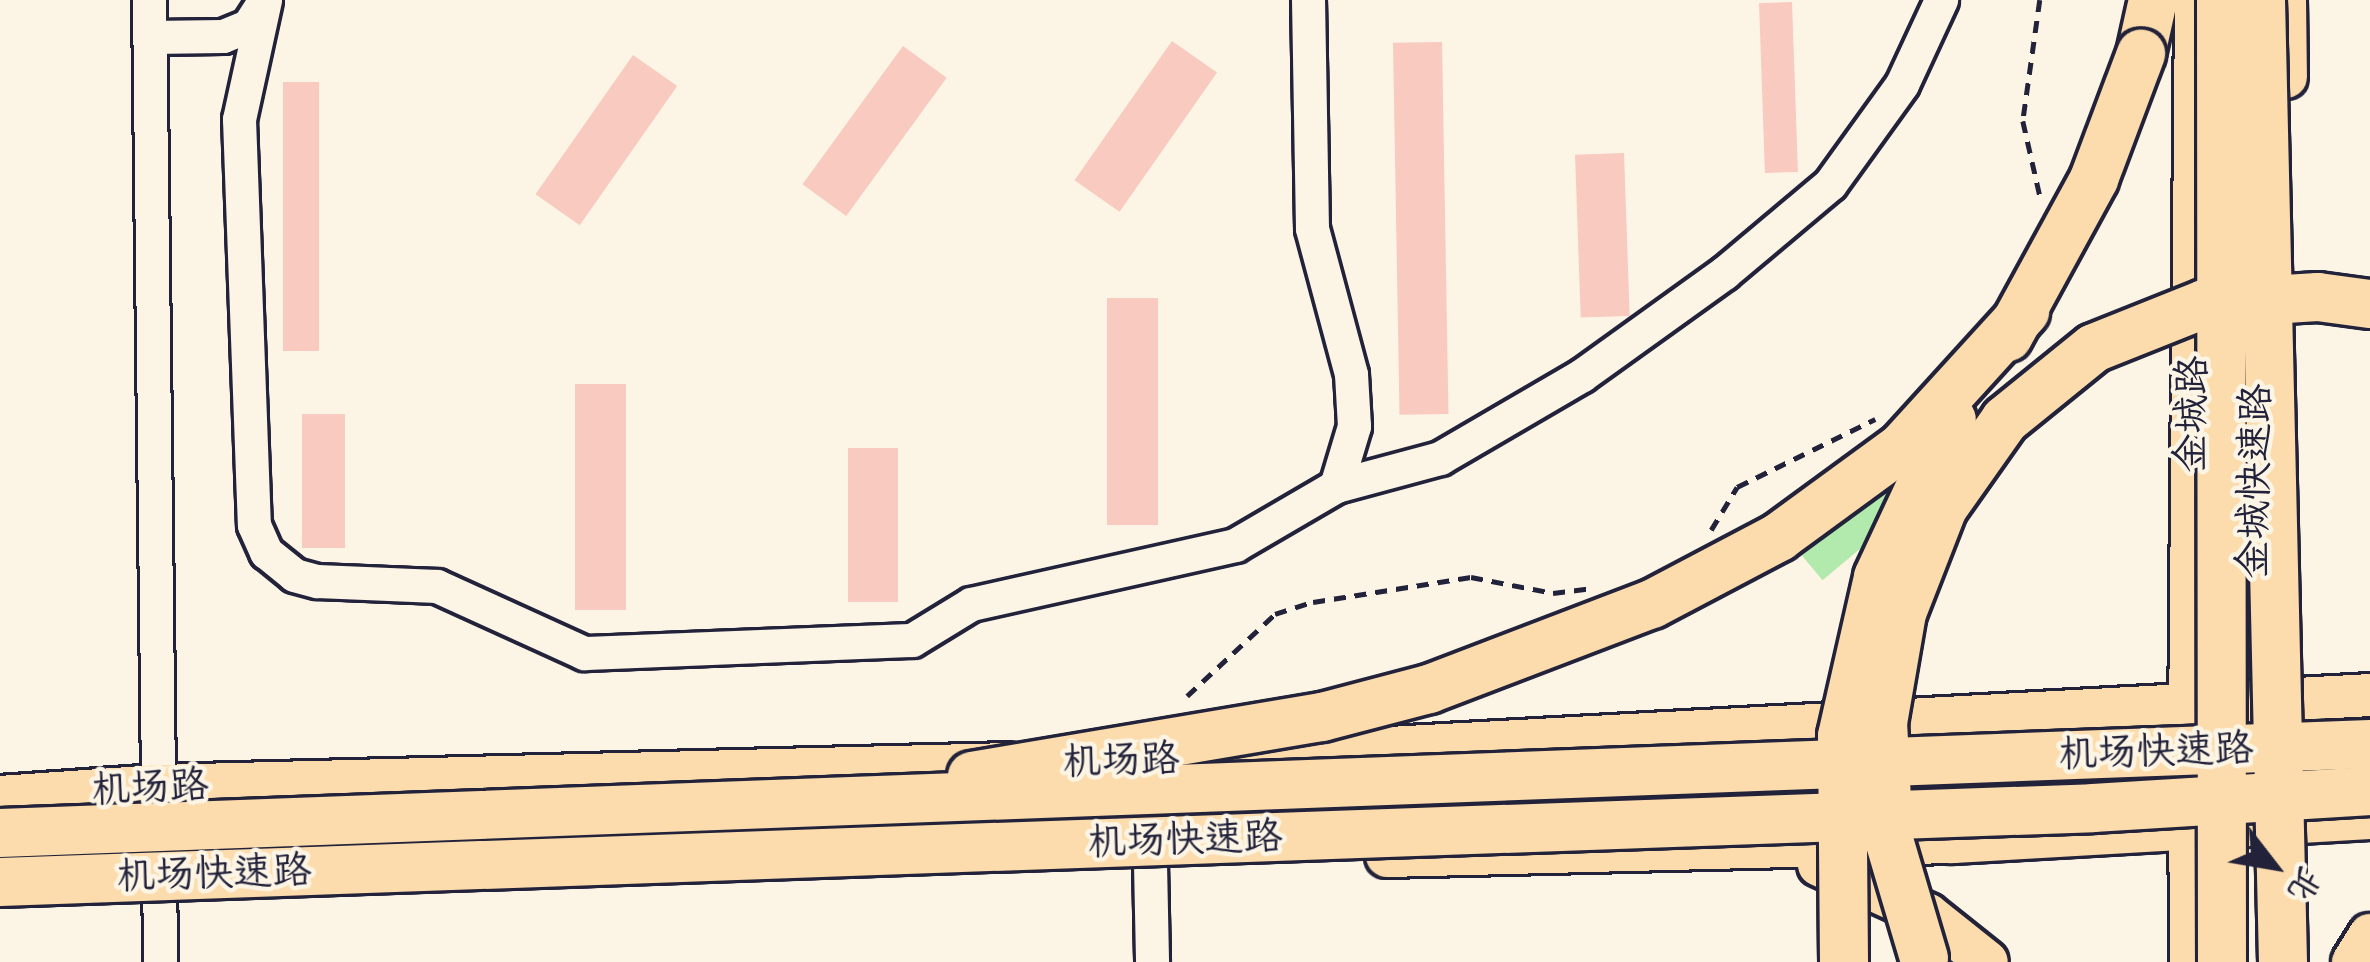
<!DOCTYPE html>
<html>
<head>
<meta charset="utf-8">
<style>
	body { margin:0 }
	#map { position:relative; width:2370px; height:962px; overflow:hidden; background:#fcf5e5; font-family:"Comic Neue","LXGW WenKai TC",sans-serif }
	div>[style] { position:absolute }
	.green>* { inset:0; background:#b2e9ac; transform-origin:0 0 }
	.building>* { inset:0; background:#f9cabf; transform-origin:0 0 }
	.path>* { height:4.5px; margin-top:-2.25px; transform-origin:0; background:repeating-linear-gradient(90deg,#22223b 0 12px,transparent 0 21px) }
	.roads { filter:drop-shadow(3px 0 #22223b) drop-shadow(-3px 0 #22223b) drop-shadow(0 3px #22223b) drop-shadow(0 -3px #22223b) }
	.minor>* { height:33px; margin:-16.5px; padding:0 16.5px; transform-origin:16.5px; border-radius:16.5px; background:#fcf5e5 }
	.major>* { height:42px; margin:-21px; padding:0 21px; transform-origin:21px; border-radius:21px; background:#fcdcac }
	.highway>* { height:48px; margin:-24px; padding:0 24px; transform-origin:24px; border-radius:24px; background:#fcdcac }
	.bridges { filter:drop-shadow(3px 0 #22223b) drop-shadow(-3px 0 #22223b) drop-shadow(0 3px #22223b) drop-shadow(0 -3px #22223b) }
	.highway-bridge>* { height:48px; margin:-24px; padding:0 24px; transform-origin:24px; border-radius:24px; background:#fcdcac }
	span { translate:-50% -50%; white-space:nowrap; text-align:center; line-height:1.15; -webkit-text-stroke:9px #fcf5e5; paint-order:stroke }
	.street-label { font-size:39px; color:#22223b }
	.north { position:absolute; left:2214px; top:806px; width:120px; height:120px; -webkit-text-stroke:9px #fcf5e5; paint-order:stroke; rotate:121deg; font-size:33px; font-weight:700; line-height:48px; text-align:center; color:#22223b }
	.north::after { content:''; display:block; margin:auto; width:42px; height:54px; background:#22223b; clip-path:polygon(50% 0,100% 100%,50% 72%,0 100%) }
</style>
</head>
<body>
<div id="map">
	<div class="green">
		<div style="left:1881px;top:432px;width:76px;height:140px;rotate:50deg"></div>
	</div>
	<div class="building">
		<div style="left:1792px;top:2px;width:170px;height:33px;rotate:88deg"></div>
		<div style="left:1172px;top:41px;width:55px;height:170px;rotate:35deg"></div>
		<div style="left:1442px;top:42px;width:372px;height:49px;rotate:89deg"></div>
		<div style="left:903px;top:46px;width:54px;height:171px;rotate:36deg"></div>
		<div style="left:633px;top:55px;width:54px;height:170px;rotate:35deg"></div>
		<div style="left:283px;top:82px;width:36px;height:269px"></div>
		<div style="left:1624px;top:153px;width:163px;height:49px;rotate:88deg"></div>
		<div style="left:1107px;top:298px;width:51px;height:227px"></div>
		<div style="left:575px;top:384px;width:51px;height:226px"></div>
		<div style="left:302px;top:414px;width:43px;height:134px"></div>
		<div style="left:848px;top:448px;width:50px;height:154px"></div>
	</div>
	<div class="path">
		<div style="left:2040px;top:0;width:122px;rotate:98deg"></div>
		<div style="left:2023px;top:121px;width:81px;rotate:77.2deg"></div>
		<div style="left:1711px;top:530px;width:50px;rotate:-58.8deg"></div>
		<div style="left:1737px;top:487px;width:154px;rotate:-26.2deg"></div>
		<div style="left:1187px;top:696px;width:120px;rotate:-43deg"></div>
		<div style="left:1275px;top:614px;width:40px;rotate:-18deg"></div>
		<div style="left:1313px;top:602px;width:160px;rotate:-9deg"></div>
		<div style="left:1471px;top:577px;width:84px;rotate:11deg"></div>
		<div style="left:1553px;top:593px;width:34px;rotate:-7deg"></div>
	</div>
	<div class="roads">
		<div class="minor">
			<div style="left:149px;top:0;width:962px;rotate:89.34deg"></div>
			<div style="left:265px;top:0;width:122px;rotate:102.3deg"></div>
			<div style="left:239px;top:119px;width:406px;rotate:87.9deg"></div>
			<div style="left:254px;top:525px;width:30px;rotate:66deg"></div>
			<div style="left:266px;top:552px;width:36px;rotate:39deg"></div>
			<div style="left:294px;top:575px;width:24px;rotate:15deg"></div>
			<div style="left:317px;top:581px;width:120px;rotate:2.4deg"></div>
			<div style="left:437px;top:586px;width:162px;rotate:24.5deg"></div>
			<div style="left:584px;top:653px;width:328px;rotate:-2.3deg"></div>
			<div style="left:912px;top:640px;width:69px;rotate:-31.4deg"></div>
			<div style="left:971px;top:604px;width:271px;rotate:-12.6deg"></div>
			<div style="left:1235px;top:545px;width:117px;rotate:-30.3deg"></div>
			<div style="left:1336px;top:486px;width:63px;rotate:-73.3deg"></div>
			<div style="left:1354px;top:426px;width:52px;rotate:-93.3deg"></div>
			<div style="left:1351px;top:374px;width:151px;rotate:-105deg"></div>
			<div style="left:1312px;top:228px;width:228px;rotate:-91deg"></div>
			<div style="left:150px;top:37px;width:73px;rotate:-0.8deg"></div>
			<div style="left:223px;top:36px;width:27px;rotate:-22deg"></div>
			<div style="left:248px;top:26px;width:30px;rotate:-57deg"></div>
			<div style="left:1336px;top:486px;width:108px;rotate:-15.1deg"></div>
			<div style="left:1440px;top:458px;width:164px;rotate:-30.3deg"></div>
			<div style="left:1582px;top:375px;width:175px;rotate:-35.7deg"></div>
			<div style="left:1724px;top:273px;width:138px;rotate:-40deg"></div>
			<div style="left:1830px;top:184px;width:123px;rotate:-54.2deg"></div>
			<div style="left:1902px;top:84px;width:93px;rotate:-65.1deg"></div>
			<div style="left:1148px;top:768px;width:194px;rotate:88.8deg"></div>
		</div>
		<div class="major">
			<div style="left:2285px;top:0;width:77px;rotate:89.3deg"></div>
			<div style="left:2190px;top:731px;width:731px;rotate:-89.53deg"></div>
			<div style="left:1167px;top:760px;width:1205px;rotate:-3.09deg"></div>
			<div style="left:0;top:797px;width:158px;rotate:-4deg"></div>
			<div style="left:158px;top:786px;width:851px;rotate:-1.48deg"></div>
			<div style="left:2190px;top:799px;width:163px;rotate:89.6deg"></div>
			<div style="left:1387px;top:856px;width:566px;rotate:-1.42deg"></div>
			<div style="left:1953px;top:842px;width:418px;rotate:-3.3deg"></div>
			<div style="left:1819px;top:865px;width:120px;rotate:24.6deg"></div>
			<div style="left:1928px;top:915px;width:75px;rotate:38.5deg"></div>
			<div style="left:2353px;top:962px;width:32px;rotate:-58deg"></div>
		</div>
		<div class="highway">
			<div style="left:2141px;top:54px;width:55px;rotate:-77.5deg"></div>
		</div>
	</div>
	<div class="bridges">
		<div class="highway-bridge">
			<div style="left:2221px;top:0;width:962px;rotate:89.94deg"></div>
			<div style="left:2261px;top:0;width:962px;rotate:88.69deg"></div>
			<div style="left:2008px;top:337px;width:180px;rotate:-61.4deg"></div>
			<div style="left:2094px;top:179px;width:134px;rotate:-69.4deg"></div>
			<div style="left:972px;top:776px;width:355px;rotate:-9.6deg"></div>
			<div style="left:1322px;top:717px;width:111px;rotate:-14.7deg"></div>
			<div style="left:1429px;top:689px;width:239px;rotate:-20.9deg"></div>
			<div style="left:1652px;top:604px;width:144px;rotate:-27.8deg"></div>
			<div style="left:1779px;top:537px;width:152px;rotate:-36.2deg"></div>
			<div style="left:1902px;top:447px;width:183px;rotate:-47.7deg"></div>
			<div style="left:0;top:833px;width:2372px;rotate:-2.15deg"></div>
			<div style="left:0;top:882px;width:2094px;rotate:-2.02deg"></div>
			<div style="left:2093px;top:808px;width:278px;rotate:-3.5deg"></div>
			<div style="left:1924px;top:958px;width:123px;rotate:-106.5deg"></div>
			<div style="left:1889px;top:840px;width:117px;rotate:-92.9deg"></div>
			<div style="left:1883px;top:723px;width:112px;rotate:-80.2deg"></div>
			<div style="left:1902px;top:613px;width:113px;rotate:-68.7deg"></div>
			<div style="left:1943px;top:508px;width:108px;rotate:-54.8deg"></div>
			<div style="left:2005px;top:420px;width:114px;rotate:-39deg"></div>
			<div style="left:2094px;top:348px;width:118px;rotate:-21.8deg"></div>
			<div style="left:2204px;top:304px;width:114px;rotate:-3.5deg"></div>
			<div style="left:2318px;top:297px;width:52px;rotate:7.7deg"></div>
			<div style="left:1844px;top:962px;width:226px;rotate:-90.5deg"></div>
			<div style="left:1842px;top:736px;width:163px;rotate:-77.2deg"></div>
			<div style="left:1878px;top:577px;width:174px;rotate:-64.9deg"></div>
		</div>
	</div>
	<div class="street-label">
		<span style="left:2192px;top:414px;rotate:-89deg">金城路</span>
		<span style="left:2255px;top:481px;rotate:-89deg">金城快速路</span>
		<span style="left:2156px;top:752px;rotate:-2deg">机场快速路</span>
		<span style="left:1121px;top:761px;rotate:-2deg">机场路</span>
		<span style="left:150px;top:788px;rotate:-3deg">机场路</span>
		<span style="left:1185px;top:840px;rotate:-2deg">机场快速路</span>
		<span style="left:214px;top:874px;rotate:-2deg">机场快速路</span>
	</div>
	<div class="north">北</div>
</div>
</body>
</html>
